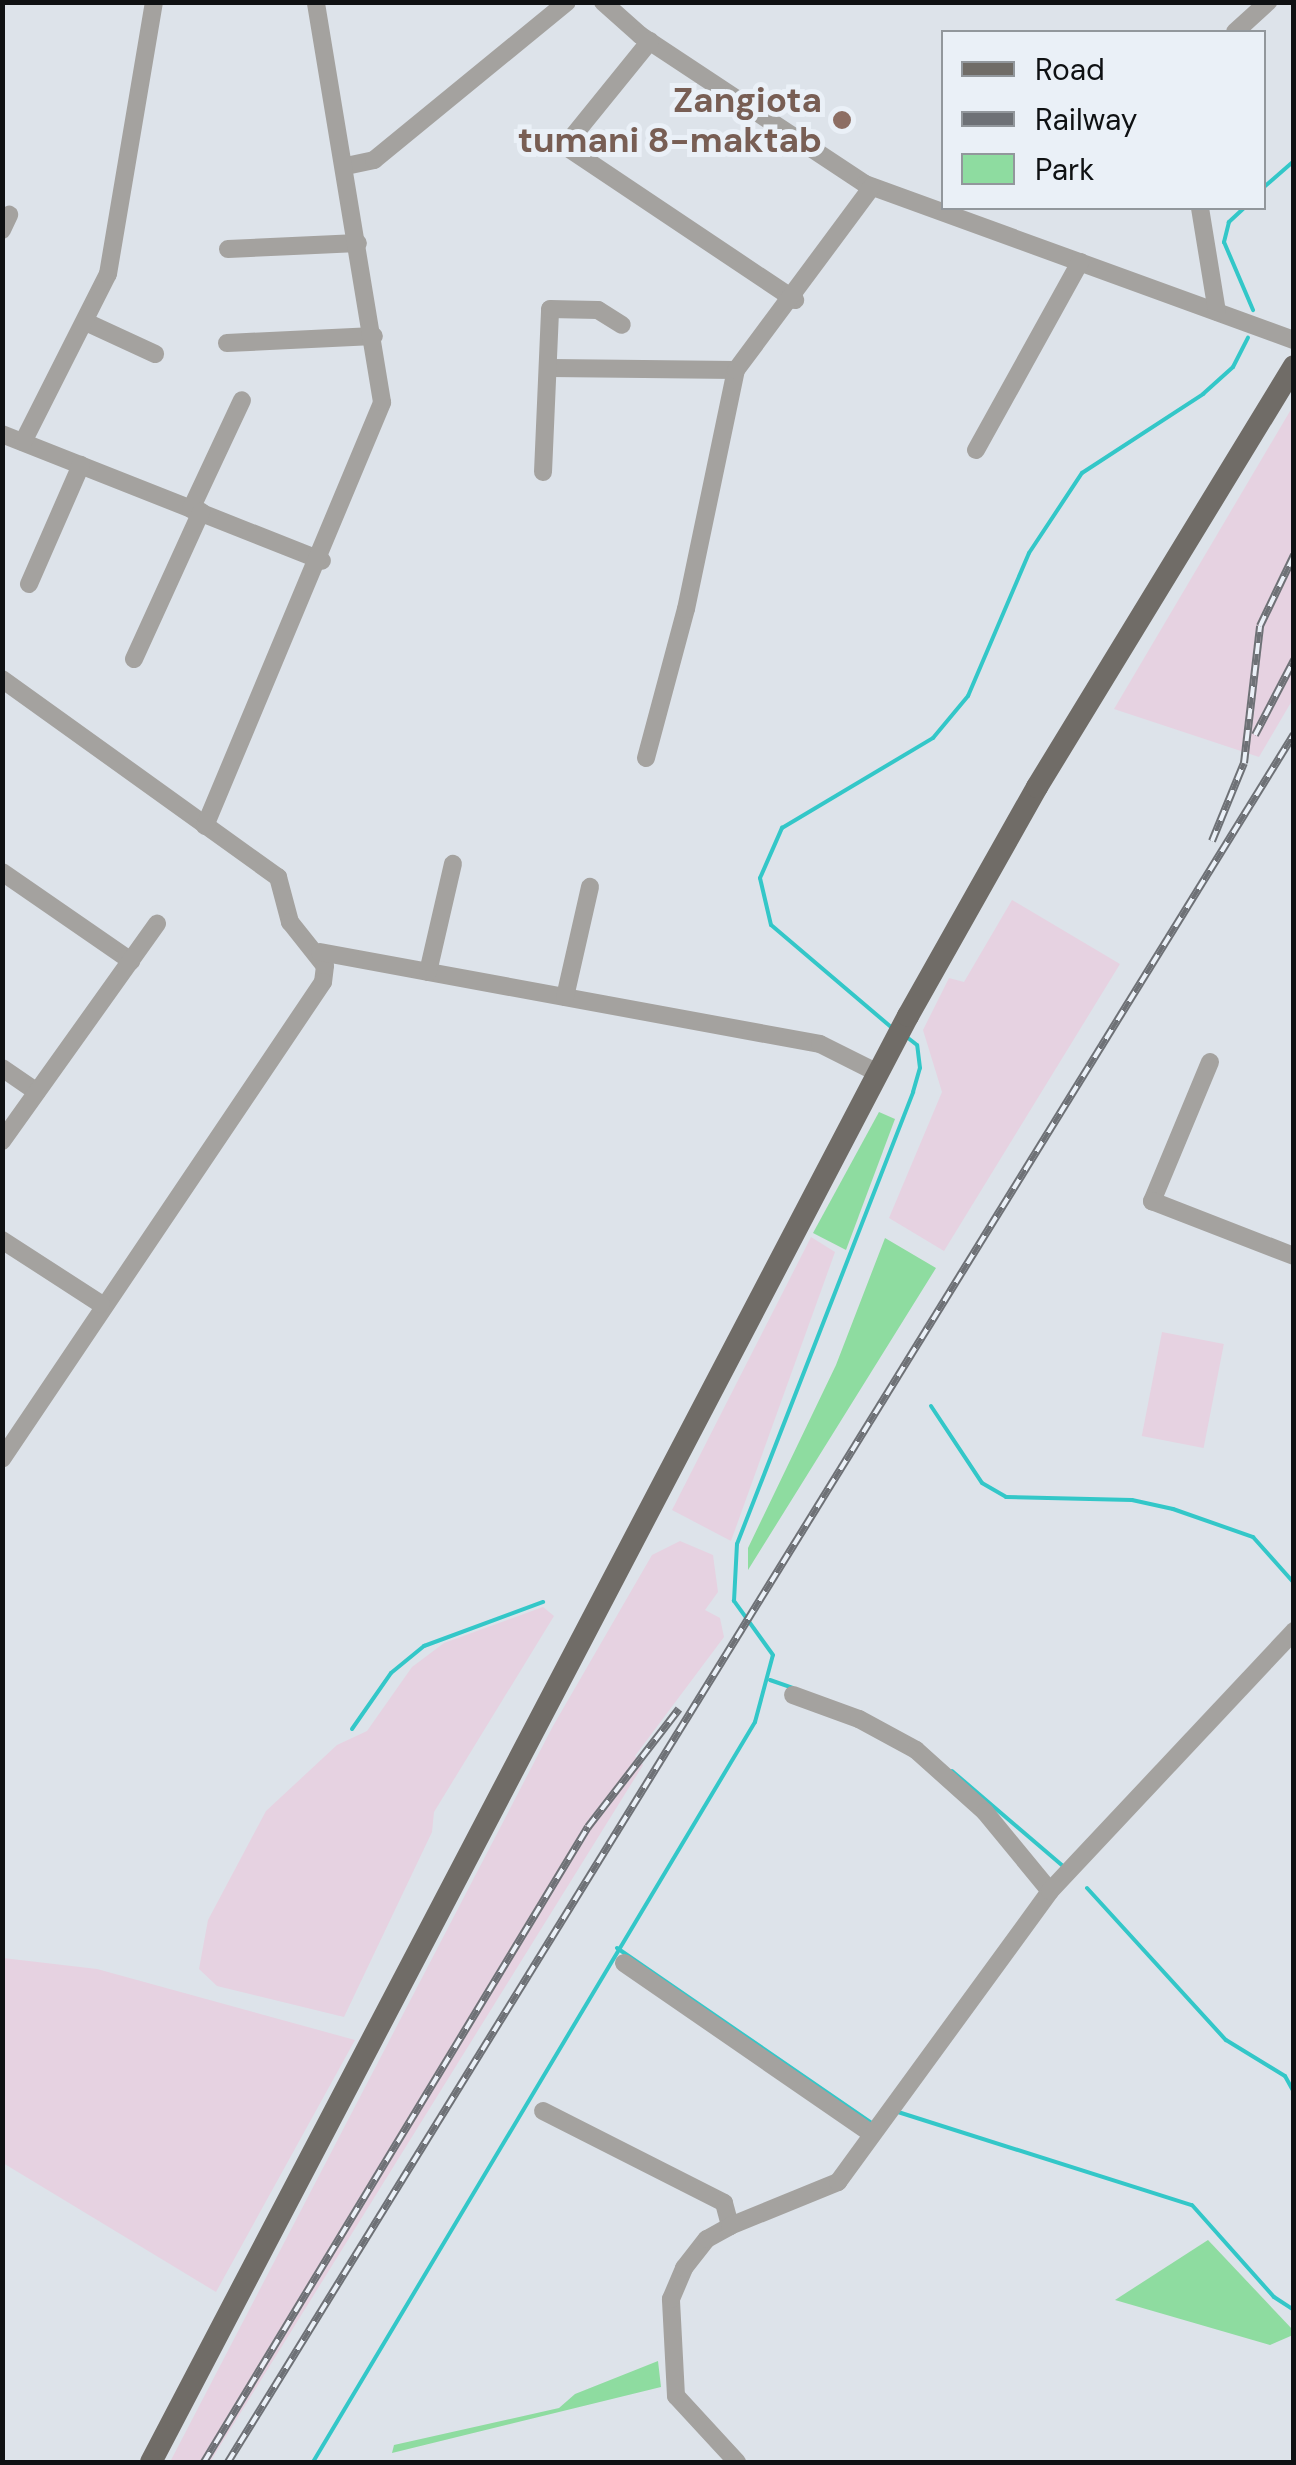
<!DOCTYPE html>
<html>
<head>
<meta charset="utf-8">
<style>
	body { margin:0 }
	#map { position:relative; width:1296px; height:2465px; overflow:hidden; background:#dde3ea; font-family:"DM Sans",sans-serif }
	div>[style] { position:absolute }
	.industrial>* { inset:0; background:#e6d2e1; transform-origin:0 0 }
	.green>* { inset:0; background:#8edca0 }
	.stream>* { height:4px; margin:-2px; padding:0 2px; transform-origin:2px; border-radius:2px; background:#33c7c8 }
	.minor>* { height:18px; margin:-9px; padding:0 9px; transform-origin:9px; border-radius:9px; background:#a4a29f }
	.major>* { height:22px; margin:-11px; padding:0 11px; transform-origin:11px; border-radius:11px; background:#706c67 }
	.rail>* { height:8px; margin-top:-4px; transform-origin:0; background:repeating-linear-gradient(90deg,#eaf0f7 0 11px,#6e7176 0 22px); box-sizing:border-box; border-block:2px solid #6e7176 }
	.dots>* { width:28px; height:28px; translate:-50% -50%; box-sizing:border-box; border:5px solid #eaf0f7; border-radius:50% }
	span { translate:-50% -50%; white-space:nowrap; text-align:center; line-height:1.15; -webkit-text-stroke:10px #eaf0f7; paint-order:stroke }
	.education-label { font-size:35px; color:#785e54; font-weight:700 }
	.right { translate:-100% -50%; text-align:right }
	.frame { position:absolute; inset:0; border:5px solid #0f1113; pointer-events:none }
	.legend { position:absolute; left:941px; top:30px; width:325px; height:180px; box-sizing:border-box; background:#eaf0f7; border:2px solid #92979c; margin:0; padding:12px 18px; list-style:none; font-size:30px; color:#0f1113 }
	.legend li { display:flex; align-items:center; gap:20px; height:50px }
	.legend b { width:50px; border:2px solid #92979c }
</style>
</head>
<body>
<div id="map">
	<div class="industrial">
		<div style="clip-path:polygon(1293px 406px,1293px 699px,1259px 757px,1114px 709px)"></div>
		<div style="clip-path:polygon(1012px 900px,1120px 964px,944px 1251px,889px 1218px,942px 1092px,923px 1030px,949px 978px,964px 982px)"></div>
		<div style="clip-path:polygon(811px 1237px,835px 1252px,731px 1541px,672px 1510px)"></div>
		<div style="left:1162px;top:1332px;width:63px;height:106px;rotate:11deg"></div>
		<div style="clip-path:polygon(680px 1541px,713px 1555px,718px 1592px,705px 1610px,720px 1618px,724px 1637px,635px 1756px,643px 1765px,210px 2462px,170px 2462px,553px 1726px,652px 1555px)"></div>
		<div style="clip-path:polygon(543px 1607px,554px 1616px,434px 1812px,432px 1832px,344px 2017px,217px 1986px,199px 1969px,208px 1920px,266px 1811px,337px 1745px,367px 1731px,412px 1667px,444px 1643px)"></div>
		<div style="clip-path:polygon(3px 1958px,97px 1969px,355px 2040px,216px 2292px,3px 2163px)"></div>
	</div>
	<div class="green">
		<div style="clip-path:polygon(879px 1112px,895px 1119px,846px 1250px,813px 1233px)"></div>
		<div style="clip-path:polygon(885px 1238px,936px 1268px,748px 1570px,748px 1548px,836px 1365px)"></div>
		<div style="clip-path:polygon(1208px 2240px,1293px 2330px,1293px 2335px,1270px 2345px,1115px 2300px)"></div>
		<div style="clip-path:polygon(658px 2361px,661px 2387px,392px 2453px,394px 2445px,559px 2408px,575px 2394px)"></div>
	</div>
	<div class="stream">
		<div style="left:1264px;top:187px;width:40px;rotate:-41deg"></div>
		<div style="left:1244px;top:208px;width:21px;rotate:137deg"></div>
		<div style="left:1229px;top:222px;width:21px;rotate:104deg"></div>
		<div style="left:1224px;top:242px;width:74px;rotate:66.9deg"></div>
		<div style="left:891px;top:1027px;width:157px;rotate:-139.6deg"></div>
		<div style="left:771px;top:925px;width:48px;rotate:-103.2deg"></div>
		<div style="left:760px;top:878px;width:55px;rotate:-66.3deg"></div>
		<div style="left:782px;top:828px;width:176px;rotate:-30.8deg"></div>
		<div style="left:933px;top:738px;width:55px;rotate:-50.2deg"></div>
		<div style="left:968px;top:696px;width:155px;rotate:-66.9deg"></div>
		<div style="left:1029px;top:553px;width:96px;rotate:-56.5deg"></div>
		<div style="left:1082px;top:473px;width:145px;rotate:-33.1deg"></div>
		<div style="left:1203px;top:394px;width:40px;rotate:-42deg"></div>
		<div style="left:1233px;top:367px;width:33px;rotate:-63deg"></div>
		<div style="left:931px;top:1406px;width:92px;rotate:56.5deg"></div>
		<div style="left:982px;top:1483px;width:28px;rotate:30deg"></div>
		<div style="left:1006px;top:1497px;width:126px;rotate:1.4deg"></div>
		<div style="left:1132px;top:1500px;width:42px;rotate:12.4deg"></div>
		<div style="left:1173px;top:1509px;width:85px;rotate:19.3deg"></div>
		<div style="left:1253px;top:1537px;width:62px;rotate:48.3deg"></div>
		<div style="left:770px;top:1680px;width:24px;rotate:19deg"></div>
		<div style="left:352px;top:1729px;width:68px;rotate:-55.1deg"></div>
		<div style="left:391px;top:1673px;width:43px;rotate:-39.3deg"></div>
		<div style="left:424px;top:1646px;width:127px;rotate:-20.3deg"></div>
		<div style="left:952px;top:1771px;width:148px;rotate:40.6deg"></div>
		<div style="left:1087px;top:1888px;width:206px;rotate:47.6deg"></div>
		<div style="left:1226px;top:2040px;width:69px;rotate:31.4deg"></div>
		<div style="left:1285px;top:2076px;width:18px;rotate:61deg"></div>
		<div style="left:617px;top:1948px;width:311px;rotate:34.5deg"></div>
		<div style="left:898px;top:2112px;width:308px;rotate:17.6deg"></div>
		<div style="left:1192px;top:2205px;width:123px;rotate:48.3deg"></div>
		<div style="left:1274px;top:2297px;width:24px;rotate:33deg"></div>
		<div style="left:313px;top:2462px;width:862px;rotate:-59.15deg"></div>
		<div style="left:755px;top:1722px;width:69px;rotate:-75deg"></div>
		<div style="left:773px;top:1655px;width:67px;rotate:-125.8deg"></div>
		<div style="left:734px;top:1601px;width:57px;rotate:-87deg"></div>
		<div style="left:737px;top:1544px;width:485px;rotate:-68.7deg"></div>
		<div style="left:913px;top:1092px;width:25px;rotate:-74deg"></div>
		<div style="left:920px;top:1068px;width:23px;rotate:-97deg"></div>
		<div style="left:917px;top:1045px;width:11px;rotate:-142deg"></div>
	</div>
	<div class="minor">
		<div style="left:603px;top:2px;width:50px;rotate:41.7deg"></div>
		<div style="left:640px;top:35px;width:270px;rotate:33.5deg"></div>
		<div style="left:865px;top:184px;width:456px;rotate:20deg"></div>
		<div style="left:1235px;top:32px;width:45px;rotate:-42.3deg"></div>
		<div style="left:650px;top:41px;width:135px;rotate:129deg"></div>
		<div style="left:565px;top:146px;width:277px;rotate:33.8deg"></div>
		<div style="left:346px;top:166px;width:29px;rotate:-12deg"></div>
		<div style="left:374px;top:160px;width:249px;rotate:-39.3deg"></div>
		<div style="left:1200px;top:208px;width:105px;rotate:80.7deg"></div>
		<div style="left:2px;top:230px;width:17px;rotate:-65deg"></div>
		<div style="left:228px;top:249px;width:130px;rotate:-2.6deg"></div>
		<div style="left:88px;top:323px;width:74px;rotate:24.8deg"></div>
		<div style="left:227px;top:343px;width:147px;rotate:-2.7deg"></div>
		<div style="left:551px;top:368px;width:185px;rotate:0.6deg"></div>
		<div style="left:2px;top:434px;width:344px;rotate:21.6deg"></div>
		<div style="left:23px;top:442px;width:188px;rotate:-63.2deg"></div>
		<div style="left:108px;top:274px;width:276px;rotate:-80.4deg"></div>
		<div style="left:976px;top:450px;width:215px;rotate:-61deg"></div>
		<div style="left:543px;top:472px;width:163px;rotate:-87.5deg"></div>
		<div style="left:550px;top:309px;width:48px;rotate:1.2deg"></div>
		<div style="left:598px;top:310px;width:28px;rotate:32deg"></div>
		<div style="left:191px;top:509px;width:120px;rotate:-64.9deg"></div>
		<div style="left:29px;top:584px;width:130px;rotate:-66.4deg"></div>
		<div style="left:134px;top:659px;width:162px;rotate:-65.5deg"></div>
		<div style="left:2px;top:679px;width:340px;rotate:35.7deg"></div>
		<div style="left:278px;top:877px;width:47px;rotate:75.1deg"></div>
		<div style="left:290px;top:922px;width:56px;rotate:51.5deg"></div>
		<div style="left:325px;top:966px;width:16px;rotate:97deg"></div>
		<div style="left:323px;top:982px;width:575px;rotate:123.94deg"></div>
		<div style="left:646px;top:758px;width:154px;rotate:-75deg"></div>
		<div style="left:686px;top:609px;width:244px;rotate:-78.2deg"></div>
		<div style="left:736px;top:370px;width:228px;rotate:-53.4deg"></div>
		<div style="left:205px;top:826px;width:459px;rotate:-67.3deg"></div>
		<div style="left:382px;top:402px;width:405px;rotate:-99.4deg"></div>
		<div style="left:2px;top:872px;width:157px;rotate:34.6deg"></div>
		<div style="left:320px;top:952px;width:508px;rotate:10.43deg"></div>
		<div style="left:820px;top:1044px;width:65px;rotate:26.6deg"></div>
		<div style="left:428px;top:972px;width:111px;rotate:-77deg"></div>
		<div style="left:565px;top:997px;width:113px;rotate:-77.2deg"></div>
		<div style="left:1210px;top:1062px;width:151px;rotate:112.6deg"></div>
		<div style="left:1152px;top:1201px;width:152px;rotate:21.2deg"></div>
		<div style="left:2px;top:1068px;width:42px;rotate:34.4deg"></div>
		<div style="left:2px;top:1141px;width:267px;rotate:-54.5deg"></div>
		<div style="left:2px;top:1240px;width:118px;rotate:32.9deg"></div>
		<div style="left:793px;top:1695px;width:70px;rotate:20deg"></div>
		<div style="left:859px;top:1719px;width:65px;rotate:28.5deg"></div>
		<div style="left:916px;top:1750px;width:93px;rotate:41.9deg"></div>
		<div style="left:985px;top:1812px;width:102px;rotate:50.6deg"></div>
		<div style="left:624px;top:1963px;width:301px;rotate:34.6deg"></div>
		<div style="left:543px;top:2111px;width:203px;rotate:26.9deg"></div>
		<div style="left:724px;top:2203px;width:24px;rotate:75deg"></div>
		<div style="left:737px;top:2462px;width:90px;rotate:-132.7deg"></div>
		<div style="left:676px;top:2396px;width:97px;rotate:-93deg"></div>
		<div style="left:671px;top:2299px;width:34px;rotate:-67deg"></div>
		<div style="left:684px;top:2268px;width:37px;rotate:-52deg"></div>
		<div style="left:707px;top:2239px;width:26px;rotate:-29deg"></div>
		<div style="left:730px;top:2226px;width:117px;rotate:-22.2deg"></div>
		<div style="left:838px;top:2182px;width:360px;rotate:-53.9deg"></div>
		<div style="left:1050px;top:1891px;width:357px;rotate:-46.8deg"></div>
	</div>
	<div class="major">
		<div style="left:151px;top:2462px;width:1632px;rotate:-62.37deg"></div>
		<div style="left:908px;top:1016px;width:263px;rotate:-60.6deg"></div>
		<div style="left:1037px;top:787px;width:493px;rotate:-58.6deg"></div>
	</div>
	<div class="rail">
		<div style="left:1255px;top:735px;width:85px;rotate:-62.5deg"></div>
		<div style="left:1212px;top:841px;width:84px;rotate:-67.7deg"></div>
		<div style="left:1244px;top:763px;width:138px;rotate:-83.3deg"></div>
		<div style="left:1260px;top:626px;width:79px;rotate:-64.4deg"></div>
		<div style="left:204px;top:2462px;width:742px;rotate:-58.84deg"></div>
		<div style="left:588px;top:1827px;width:149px;rotate:-52.4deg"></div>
		<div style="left:228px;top:2462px;width:2030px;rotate:-58.33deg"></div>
	</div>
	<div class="dots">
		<div style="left:842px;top:120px;background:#8d6e63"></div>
	</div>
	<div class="education-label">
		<span class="right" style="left:822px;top:120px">Zangiota<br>tumani 8-maktab</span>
	</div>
	<div class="frame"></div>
	<ul class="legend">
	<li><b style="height:12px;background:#706c67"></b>Road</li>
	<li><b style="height:12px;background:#6e7176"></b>Railway</li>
	<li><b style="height:28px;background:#8edca0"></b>Park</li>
	</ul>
</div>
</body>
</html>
